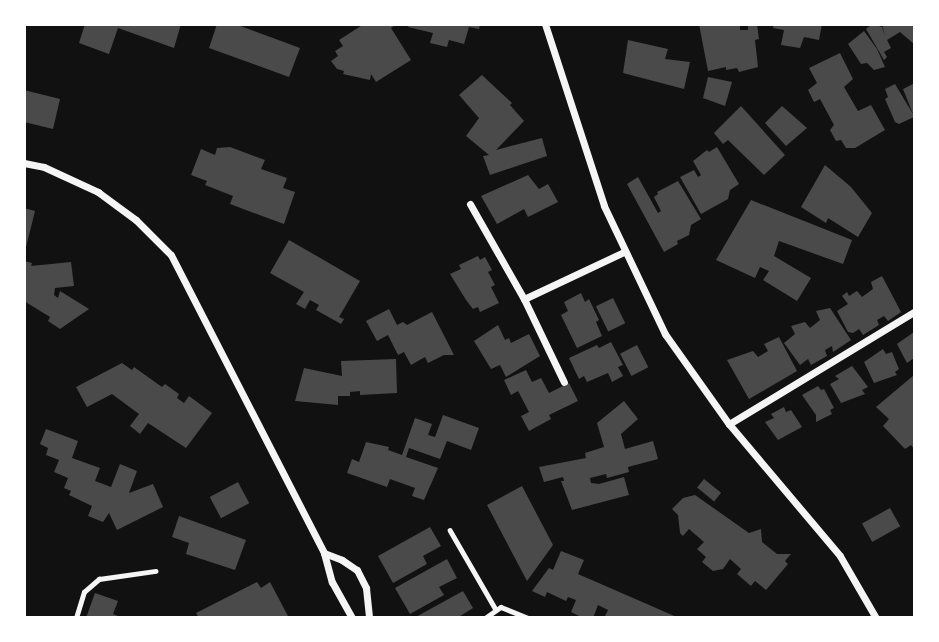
<!DOCTYPE html>
<html>
<head>
<meta charset="utf-8">
<style>
	body { margin:0 }
	#map { position:relative; width:939px; height:642px; overflow:hidden; background:#111; font-family:"Golos Text",sans-serif }
	div>[style] { position:absolute }
	.building>* { inset:0; background:#4a4a4a; transform-origin:0 0 }
	.service>* { height:4.5px; margin:-2.25px; padding:0 2.25px; transform-origin:2.25px; border-radius:2.25px; background:#f5f5f5 }
	.minor>* { height:7px; margin:-3.5px; padding:0 3.5px; transform-origin:3.5px; border-radius:3.5px; background:#f5f5f5 }
	span { translate:-50% -50%; white-space:nowrap; text-align:center; line-height:1.15; -webkit-text-stroke:7px #fff; paint-order:stroke }
	.frame { position:absolute; inset:0; border:26px solid #fff; pointer-events:none }
</style>
</head>
<body>
<div id="map">
	<div class="building">
		<div style="clip-path:polygon(85px 24px,181px 24px,174px 48px,118px 28px,109px 54px,79px 43px)"></div>
		<div style="clip-path:polygon(217px 24px,235px 24px,300px 48px,289px 77px,209px 48px)"></div>
		<div style="clip-path:polygon(364px 24px,397px 24px,391px 28px,411px 60px,376px 82px,371px 74px,370px 80px,343px 74px,344px 71px,337px 69px,331px 61px,338px 56px,335px 51px,343px 46px,339px 40px)"></div>
		<div style="clip-path:polygon(409px 24px,480px 24px,479px 29px,469px 27px,464px 44px,449px 40px,447px 47px,430px 43px,433px 33px,408px 27px)"></div>
		<div style="clip-path:polygon(699px 24px,740px 24px,740px 30px,748px 30px,748px 24px,757px 24px,759px 39px,755px 40px,758px 67px,739px 72px,737px 68px,726px 70px,726px 67px,708px 71px)"></div>
		<div style="clip-path:polygon(774px 24px,822px 24px,819px 40px,804px 37px,800px 48px,781px 45px,784px 30px,773px 28px)"></div>
		<div style="clip-path:polygon(872px 24px,882px 27px,885px 36px,882px 24px,914px 24px,914px 44px,900px 32px,887px 40px,891px 48px,884px 52px,887px 57px,884px 60px,866px 29px)"></div>
		<div style="clip-path:polygon(864px 31px,877px 49px,885px 67px,874px 70px,867px 63px,861px 64px,848px 44px)"></div>
		<div style="clip-path:polygon(628px 40px,668px 49px,665px 59px,690px 62px,684px 89px,623px 73px)"></div>
		<div style="clip-path:polygon(840px 53px,853px 79px,844px 87px,858px 111px,871px 105px,885px 130px,855px 148px,846px 148px,841px 140px,836px 141px,830px 130px,834px 125px,820px 99px,814px 102px,808px 90px,817px 83px,809px 68px)"></div>
		<div style="clip-path:polygon(482px 75px,512px 103px,510px 105px,524px 121px,496px 150px,542px 138px,547px 156px,490px 175px,483px 156px,489px 155px,466px 136px,479px 118px,459px 95px)"></div>
		<div style="clip-path:polygon(708px 77px,732px 82px,725px 106px,703px 98px)"></div>
		<div style="clip-path:polygon(895px 84px,913px 114px,903px 89px,913px 84px,914px 87px,914px 117px,899px 124px,895px 122px,885px 99px,888px 97px,885px 89px)"></div>
		<div style="clip-path:polygon(24px 90px,60px 99px,53px 129px,24px 122px)"></div>
		<div style="clip-path:polygon(741px 106px,785px 155px,764px 175px,728px 140px,723px 144px,714px 133px)"></div>
		<div style="clip-path:polygon(782px 106px,807px 128px,786px 146px,765px 123px)"></div>
		<div style="clip-path:polygon(230px 147px,265px 160px,261px 169px,287px 178px,283px 188px,295px 192px,284px 224px,230px 204px,233px 196px,205px 185px,207px 181px,191px 175px,201px 149px,215px 155px,217px 148px)"></div>
		<div style="clip-path:polygon(717px 147px,739px 184px,730px 190px,728px 199px,701px 214px,680px 177px,694px 170px,698px 177px,701px 175px,693px 161px,707px 150px,709px 152px)"></div>
		<div style="clip-path:polygon(825px 165px,851px 187px,872px 213px,858px 237px,828px 218px,826px 223px,801px 207px)"></div>
		<div style="clip-path:polygon(528px 175px,539px 189px,548px 184px,558px 202px,528px 217px,524px 209px,497px 224px,481px 196px)"></div>
		<div style="clip-path:polygon(638px 177px,658px 213px,661px 211px,654px 197px,658px 194px,657px 192px,678px 181px,701px 219px,691px 225px,689px 235px,677px 241px,678px 244px,664px 252px,627px 184px)"></div>
		<div style="clip-path:polygon(751px 200px,852px 240px,843px 264px,779px 241px,774px 256px,811px 278px,797px 301px,763px 280px,769px 271px,760px 267px,755px 278px,716px 260px)"></div>
		<div style="clip-path:polygon(24px 208px,35px 211px,25px 251px,24px 251px)"></div>
		<div style="clip-path:polygon(289px 240px,360px 281px,339px 317px,344px 319px,341px 324px,316px 310px,319px 305px,310px 300px,305px 309px,296px 304px,304px 292px,270px 273px)"></div>
		<div style="clip-path:polygon(478px 256px,480px 260px,485px 257px,492px 270px,488px 272px,495px 285px,491px 287px,499px 303px,480px 312px,478px 307px,473px 309px,466px 300px,450px 274px,461px 269px,459px 265px)"></div>
		<div style="clip-path:polygon(24px 261px,32px 263px,31px 266px,71px 262px,74px 286px,55px 288px,54px 295px,58px 298px,60px 291px,89px 309px,60px 329px,48px 321px,50px 317px,24px 301px)"></div>
		<div style="clip-path:polygon(882px 276px,901px 312px,888px 321px,884px 316px,877px 320px,879px 325px,863px 335px,859px 329px,853px 333px,848px 332px,837px 311px,848px 304px,842px 296px,847px 292px,849px 296px,857px 291px,862px 297px,873px 289px,871px 282px)"></div>
		<div style="clip-path:polygon(581px 293px,585px 302px,589px 299px,599px 320px,596px 322px,602px 336px,577px 348px,561px 315px,568px 311px,564px 302px)"></div>
		<div style="left:613px;top:298px;width:28px;height:19px;rotate:64deg"></div>
		<div style="clip-path:polygon(830px 308px,851px 340px,833px 352px,832px 346px,825px 350px,827px 356px,811px 365px,808px 359px,800px 365px,784px 343px,795px 334px,791px 326px,805px 322px,810px 328px,820px 320px,816px 311px)"></div>
		<div style="clip-path:polygon(389px 309px,397px 325px,403px 322px,407px 325px,432px 312px,454px 355px,444px 355px,428px 363px,425px 357px,411px 365px,404px 352px,398px 355px,388px 335px,377px 341px,366px 321px)"></div>
		<div style="clip-path:polygon(498px 325px,505px 340px,509px 338px,511px 343px,529px 334px,540px 356px,506px 377px,500px 365px,491px 369px,474px 341px)"></div>
		<div style="clip-path:polygon(914px 332px,914px 358px,907px 363px,897px 344px)"></div>
		<div style="clip-path:polygon(779px 337px,797px 371px,749px 399px,727px 360px,753px 351px,758px 357px,768px 351px,764px 344px)"></div>
		<div style="clip-path:polygon(611px 342px,623px 365px,618px 367px,623px 376px,612px 382px,608px 373px,587px 382px,584px 376px,579px 379px,569px 358px,597px 345px,599px 348px)"></div>
		<div style="left:637px;top:345px;width:25px;height:19px;rotate:63deg"></div>
		<div style="clip-path:polygon(883px 349px,886px 354px,892px 352px,899px 369px,895px 372px,897px 375px,874px 383px,864px 362px)"></div>
		<div style="clip-path:polygon(396px 359px,397px 393px,360px 395px,360px 391px,350px 392px,350px 396px,338px 396px,338px 405px,295px 401px,304px 368px,342px 376px,341px 361px)"></div>
		<div style="clip-path:polygon(122px 363px,132px 370px,134px 367px,162px 387px,165px 384px,179px 394px,177px 398px,184px 403px,189px 396px,212px 413px,186px 448px,148px 423px,140px 434px,130px 426px,139px 414px,112px 394px,87px 407px,76px 387px)"></div>
		<div style="clip-path:polygon(852px 366px,868px 387px,862px 390px,865px 394px,841px 403px,830px 384px,839px 379px,835px 376px)"></div>
		<div style="clip-path:polygon(526px 370px,532px 382px,541px 378px,549px 393px,569px 383px,578px 401px,549px 415px,551px 419px,529px 431px,521px 416px,529px 412px,518px 391px,511px 395px,504px 380px)"></div>
		<div style="clip-path:polygon(914px 375px,914px 449px,911px 445px,905px 449px,883px 426px,889px 419px,876px 407px)"></div>
		<div style="clip-path:polygon(818px 386px,821px 390px,824px 389px,834px 408px,830px 410px,832px 414px,816px 422px,816px 415px,802px 395px)"></div>
		<div style="clip-path:polygon(624px 401px,638px 419px,621px 434px,625px 449px,653px 441px,658px 459px,628px 467px,629px 472px,607px 478px,606px 474px,590px 478px,591px 483px,599px 484px,624px 477px,629px 495px,572px 510px,561px 481px,564px 481px,563px 477px,544px 482px,539px 467px,586px 458px,585px 453px,604px 447px,597px 423px)"></div>
		<div style="clip-path:polygon(784px 407px,786px 412px,791px 410px,802px 427px,778px 440px,765px 422px,774px 418px,771px 414px)"></div>
		<div style="clip-path:polygon(443px 415px,479px 428px,471px 450px,447px 441px,440px 459px,409px 448px,406px 457px,438px 468px,424px 500px,412px 496px,415px 488px,390px 479px,387px 487px,347px 473px,352px 459px,359px 462px,366px 442px,389px 447px,388px 450px,402px 455px,415px 418px,432px 424px,428px 435px,435px 437px)"></div>
		<div style="clip-path:polygon(46px 429px,78px 441px,72px 458px,100px 468px,95px 481px,111px 487px,120px 464px,137px 471px,129px 493px,153px 484px,163px 507px,117px 530px,109px 513px,103px 522px,88px 516px,92px 506px,69px 495px,71px 491px,64px 488px,68px 478px,54px 472px,59px 460px,46px 455px,48px 448px,40px 444px)"></div>
		<div style="left:704px;top:479px;width:22px;height:11px;rotate:39deg"></div>
		<div style="left:238px;top:482px;width:24px;height:32px;rotate:62deg"></div>
		<div style="clip-path:polygon(522px 486px,553px 545px,527px 581px,487px 505px)"></div>
		<div style="clip-path:polygon(695px 495px,749px 533px,761px 529px,762px 542px,777px 554px,791px 554px,785px 561px,788px 564px,766px 590px,755px 581px,751px 586px,737px 574px,741px 569px,730px 559px,723px 569px,713px 571px,702px 562px,706px 557px,697px 549px,704px 542px,689px 529px,683px 536px,680px 533px,678px 515px,672px 509px,683px 498px)"></div>
		<div style="left:890px;top:508px;width:21px;height:32px;rotate:61deg"></div>
		<div style="clip-path:polygon(179px 516px,246px 540px,235px 570px,186px 554px,189px 543px,172px 537px)"></div>
		<div style="clip-path:polygon(430px 527px,441px 546px,423px 556px,427px 564px,393px 583px,378px 556px)"></div>
		<div style="clip-path:polygon(561px 551px,584px 560px,578px 574px,679px 618px,604px 618px,608px 610px,598px 605px,593px 618px,583px 618px,571px 612px,576px 600px,568px 597px,566px 601px,547px 592px,545px 597px,532px 591px,549px 568px,553px 570px)"></div>
		<div style="clip-path:polygon(447px 559px,457px 578px,439px 587px,444px 595px,410px 614px,395px 588px)"></div>
		<div style="clip-path:polygon(257px 582px,261px 588px,270px 582px,289px 618px,199px 618px,196px 613px)"></div>
		<div style="clip-path:polygon(463px 591px,473px 608px,457px 618px,414px 618px)"></div>
		<div style="clip-path:polygon(95px 593px,118px 601px,113px 614px,123px 618px,86px 618px)"></div>
	</div>
	<div class="service">
		<div style="left:450px;top:530px;width:90px;rotate:60deg"></div>
		<div style="left:76px;top:618px;width:27px;rotate:-73deg"></div>
		<div style="left:84px;top:592px;width:20px;rotate:-41deg"></div>
		<div style="left:99px;top:579px;width:57px;rotate:-8.1deg"></div>
		<div style="left:485px;top:618px;width:19px;rotate:-35deg"></div>
		<div style="left:501px;top:607px;width:29px;rotate:22deg"></div>
	</div>
	<div class="minor">
		<div style="left:545px;top:24px;width:191px;rotate:72deg"></div>
		<div style="left:604px;top:206px;width:142px;rotate:64.5deg"></div>
		<div style="left:665px;top:334px;width:110px;rotate:54.6deg"></div>
		<div style="left:729px;top:424px;width:172px;rotate:49.9deg"></div>
		<div style="left:840px;top:556px;width:72px;rotate:59.9deg"></div>
		<div style="left:24px;top:163px;width:20px;rotate:11deg"></div>
		<div style="left:44px;top:167px;width:60px;rotate:24.8deg"></div>
		<div style="left:98px;top:192px;width:47px;rotate:36.4deg"></div>
		<div style="left:136px;top:220px;width:49px;rotate:45deg"></div>
		<div style="left:171px;top:255px;width:335px;rotate:62.8deg"></div>
		<div style="left:324px;top:553px;width:30px;rotate:75deg"></div>
		<div style="left:332px;top:582px;width:41px;rotate:60.9deg"></div>
		<div style="left:470px;top:204px;width:109px;rotate:60.4deg"></div>
		<div style="left:524px;top:299px;width:92px;rotate:64.3deg"></div>
		<div style="left:524px;top:299px;width:110px;rotate:-25.2deg"></div>
		<div style="left:729px;top:424px;width:216px;rotate:-31.2deg"></div>
		<div style="left:324px;top:553px;width:19px;rotate:21deg"></div>
		<div style="left:342px;top:560px;width:18px;rotate:34deg"></div>
		<div style="left:357px;top:570px;width:20px;rotate:63deg"></div>
		<div style="left:366px;top:588px;width:30px;rotate:84deg"></div>
	</div>
	<div class="frame"></div>
</div>
</body>
</html>
